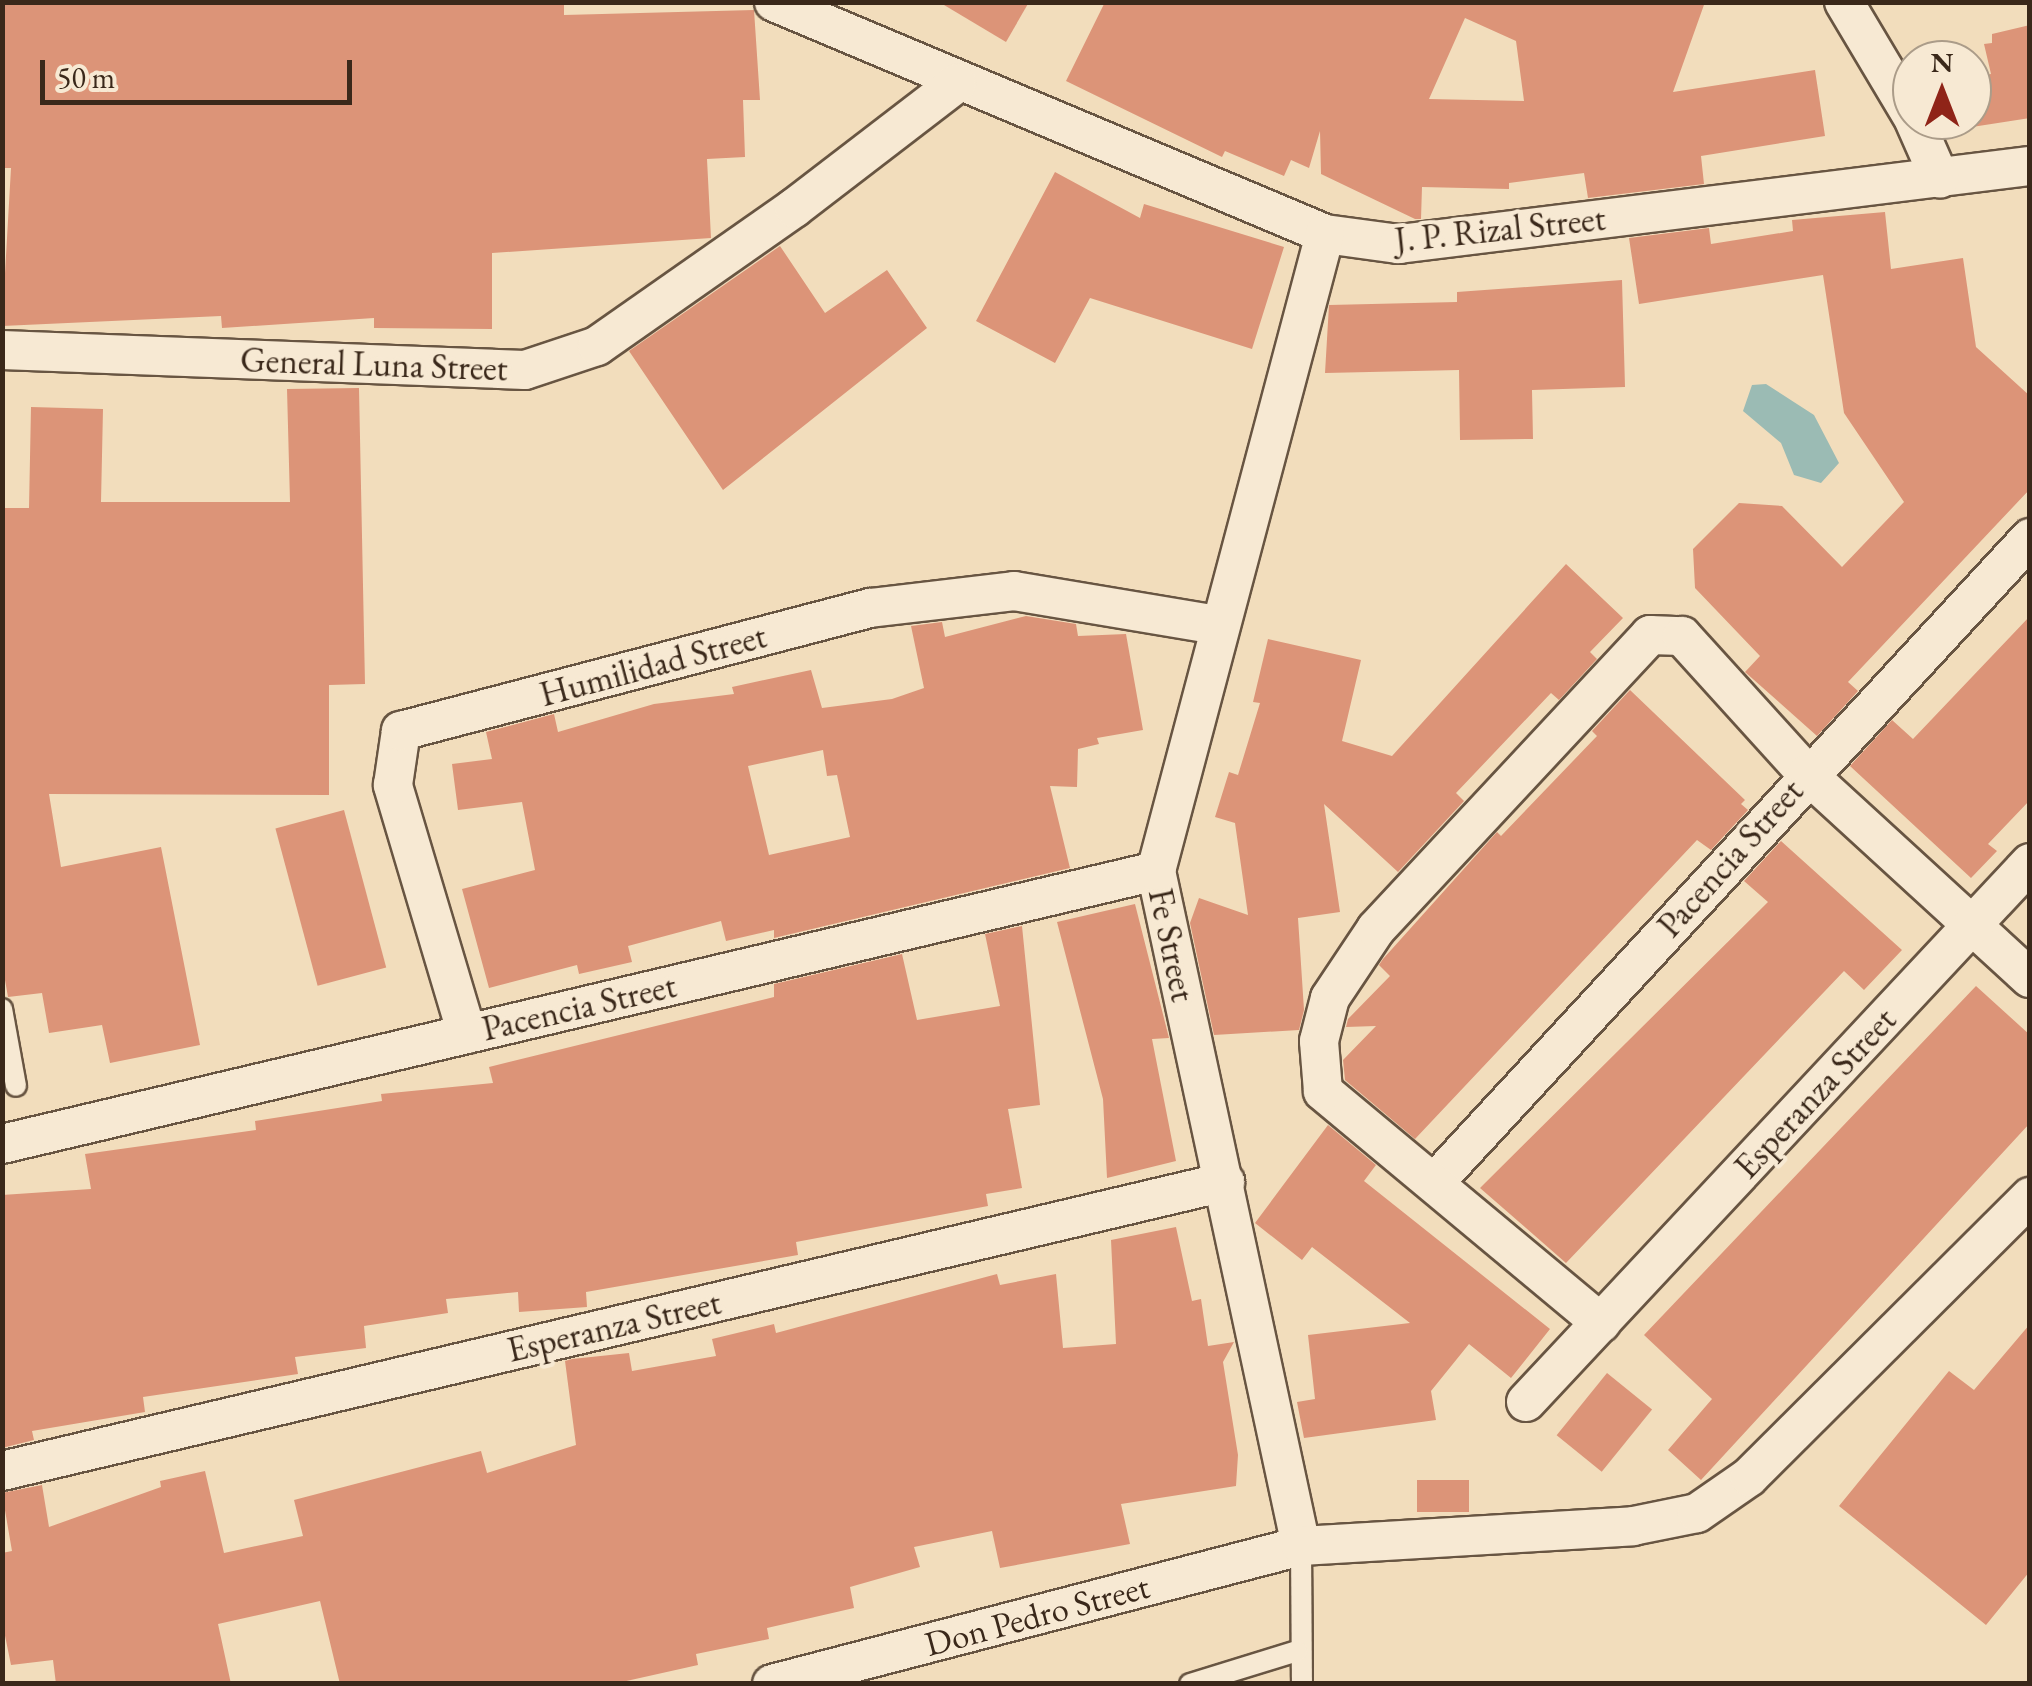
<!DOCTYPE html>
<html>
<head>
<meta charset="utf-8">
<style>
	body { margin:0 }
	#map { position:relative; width:2032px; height:1686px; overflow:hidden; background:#f2ddbc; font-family:"EB Garamond",serif }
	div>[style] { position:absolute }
	.water>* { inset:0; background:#9bbbb4 }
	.building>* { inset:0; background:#dc9478; transform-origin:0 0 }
	.roads { filter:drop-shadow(2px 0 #685542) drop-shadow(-2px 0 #685542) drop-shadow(0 2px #685542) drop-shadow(0 -2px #685542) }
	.service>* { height:20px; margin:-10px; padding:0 10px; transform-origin:10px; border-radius:10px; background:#f7e9d3 }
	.minor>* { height:38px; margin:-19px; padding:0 19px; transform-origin:19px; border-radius:19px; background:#f7e9d3 }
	span { translate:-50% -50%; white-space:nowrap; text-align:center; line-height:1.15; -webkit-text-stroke:8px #f7e9d3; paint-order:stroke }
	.street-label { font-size:35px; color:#3a281a }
	.frame { position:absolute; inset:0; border:5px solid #3a281a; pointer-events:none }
	.north { position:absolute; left:1892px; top:40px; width:100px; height:100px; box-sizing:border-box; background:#f7e9d3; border:2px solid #ab9c89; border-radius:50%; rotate:0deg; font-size:28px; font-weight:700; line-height:40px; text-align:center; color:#3a281a }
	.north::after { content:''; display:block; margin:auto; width:35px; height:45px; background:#8f2418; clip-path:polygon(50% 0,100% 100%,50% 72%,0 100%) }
	.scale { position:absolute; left:40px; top:60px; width:312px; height:45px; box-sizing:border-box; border:5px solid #3a281a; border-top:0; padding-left:12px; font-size:30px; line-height:35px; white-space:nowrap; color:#3a281a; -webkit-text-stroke:8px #f7e9d3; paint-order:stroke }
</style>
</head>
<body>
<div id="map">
	<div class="water">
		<div style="clip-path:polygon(1766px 384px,1814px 415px,1839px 463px,1821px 483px,1794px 475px,1781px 443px,1743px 411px,1752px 385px)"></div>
	</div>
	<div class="building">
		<div style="clip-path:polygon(2px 2px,564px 2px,564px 15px,754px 10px,760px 100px,743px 100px,745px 157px,707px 159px,711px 238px,492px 253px,492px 329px,374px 328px,374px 318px,222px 328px,221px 316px,2px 326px,11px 168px,2px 168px)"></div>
		<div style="clip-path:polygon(939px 2px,1029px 2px,1006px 42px)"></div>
		<div style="clip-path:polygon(evenodd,1105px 2px,1705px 2px,1673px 92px,1815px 70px,1825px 136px,1701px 156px,1704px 184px,1588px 198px,1584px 173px,1509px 183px,1509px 189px,1422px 187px,1421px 219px,1415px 219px,1321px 174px,1320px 131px,1309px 168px,1291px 160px,1284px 176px,1225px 151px,1222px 157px,1066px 81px,1105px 2px,1465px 18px,1516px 41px,1524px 101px,1429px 99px,1465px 18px)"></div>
		<div style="clip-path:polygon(2030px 25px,2030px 118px,1972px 127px,1972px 77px,1991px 74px,1984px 44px,1992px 43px,1992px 34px)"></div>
		<div style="clip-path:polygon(1055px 172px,1140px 218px,1144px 204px,1284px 247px,1252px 349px,1090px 298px,1055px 363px,976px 321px)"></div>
		<div style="clip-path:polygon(1885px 212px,1891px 269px,1963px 258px,1976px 347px,2030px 396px,2030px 489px,1848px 682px,1858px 691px,1817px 736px,1745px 672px,1760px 656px,1695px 588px,1693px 549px,1739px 503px,1782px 506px,1842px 567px,1904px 502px,1844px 413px,1823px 275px,1639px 304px,1629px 238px,1709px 228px,1711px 244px,1793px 231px,1792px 220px)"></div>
		<div style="clip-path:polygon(780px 246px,825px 313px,887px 270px,927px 328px,723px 490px,629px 351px)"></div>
		<div style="clip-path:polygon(1622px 280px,1625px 387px,1532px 390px,1533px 439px,1460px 440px,1459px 370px,1325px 373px,1329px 305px,1457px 302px,1457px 292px)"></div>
		<div style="clip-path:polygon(359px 388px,365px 684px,329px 685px,329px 795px,49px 794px,61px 867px,161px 847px,200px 1045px,110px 1063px,102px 1025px,49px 1033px,42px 993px,8px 997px,2px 963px,2px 508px,29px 508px,31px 407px,103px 409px,101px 502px,290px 502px,287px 389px)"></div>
		<div style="clip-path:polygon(1566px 564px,1623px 618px,1590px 652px,1597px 659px,1559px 700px,1551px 693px,1456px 793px,1464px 801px,1398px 872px,1324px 804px,1340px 912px,1298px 918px,1304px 1010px,1299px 1030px,1214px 1035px,1190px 923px,1199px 898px,1248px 915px,1235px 823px,1215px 817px,1229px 772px,1238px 775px,1260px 703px,1253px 702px,1268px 639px,1361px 660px,1342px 741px,1392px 756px)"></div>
		<div style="clip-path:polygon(evenodd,1026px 616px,1076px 624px,1078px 636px,1126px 634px,1143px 730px,1097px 738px,1099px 744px,1078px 749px,1077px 787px,1050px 786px,1070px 868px,774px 938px,774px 930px,726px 941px,721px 921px,628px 946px,632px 962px,579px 974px,577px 965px,489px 988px,462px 889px,535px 870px,522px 802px,458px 810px,452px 764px,492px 759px,486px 732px,554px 714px,558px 732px,654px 704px,734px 694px,732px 687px,811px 670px,822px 708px,892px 699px,924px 688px,911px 626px,942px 622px,945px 637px,1026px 616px,823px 750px,827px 776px,837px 775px,850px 837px,769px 855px,748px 766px,823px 750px)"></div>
		<div style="clip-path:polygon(2030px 616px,2030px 800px,1988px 844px,1997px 851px,1971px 878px,1850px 766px,1892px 720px,1913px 739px)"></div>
		<div style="clip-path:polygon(1630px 690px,1745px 800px,1741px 804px,1748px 810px,1711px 850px,1697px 840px,1415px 1139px,1345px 1080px,1343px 1060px,1376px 1026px,1346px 1027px,1348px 1019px,1390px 976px,1379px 965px,1383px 959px,1497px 832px,1501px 836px,1597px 736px,1592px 731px)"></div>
		<div style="left:344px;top:810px;width:163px;height:71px;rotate:75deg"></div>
		<div style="clip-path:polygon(1781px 841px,1902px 950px,1864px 990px,1844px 971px,1566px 1263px,1480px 1188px,1768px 902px,1744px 881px)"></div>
		<div style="clip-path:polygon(1135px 904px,1169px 1038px,1152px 1039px,1176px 1161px,1107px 1178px,1103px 1099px,1057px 922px)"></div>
		<div style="clip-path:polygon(1022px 926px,1040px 1105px,1008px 1109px,1022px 1188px,986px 1194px,988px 1206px,796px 1242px,798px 1255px,586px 1292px,587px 1307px,519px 1312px,518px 1292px,446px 1299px,448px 1313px,364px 1326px,366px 1348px,295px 1357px,298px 1374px,143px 1397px,145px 1412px,32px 1431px,34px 1440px,2px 1448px,2px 1195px,91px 1189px,85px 1154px,256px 1130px,255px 1121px,382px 1101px,381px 1094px,493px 1083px,489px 1067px,774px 997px,774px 984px,902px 954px,917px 1020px,1000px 1006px,985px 934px)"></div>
		<div style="clip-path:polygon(1976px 986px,2030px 1035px,2030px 1123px,1701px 1480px,1668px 1450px,1712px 1399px,1644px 1335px)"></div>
		<div style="clip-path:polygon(1328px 1125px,1376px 1165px,1364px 1181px,1550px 1329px,1511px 1378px,1469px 1344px,1431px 1391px,1436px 1420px,1304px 1438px,1297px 1402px,1315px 1399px,1308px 1335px,1410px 1323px,1312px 1247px,1302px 1260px,1255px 1223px)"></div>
		<div style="clip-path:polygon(1176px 1227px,1192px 1301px,1201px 1299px,1208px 1346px,1234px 1342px,1223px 1362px,1238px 1455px,1236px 1486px,1121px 1504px,1130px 1544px,1000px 1568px,992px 1531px,914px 1547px,920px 1567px,850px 1587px,854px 1608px,767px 1628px,769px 1639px,696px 1654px,698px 1665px,613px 1684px,340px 1684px,320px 1601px,218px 1624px,231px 1684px,56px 1684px,53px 1660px,11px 1665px,2px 1621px,2px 1553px,12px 1551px,2px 1493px,42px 1485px,49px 1527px,161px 1487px,160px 1481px,205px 1471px,224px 1553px,303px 1536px,294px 1500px,481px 1451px,487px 1473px,576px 1445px,565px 1361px,572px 1359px,629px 1353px,632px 1371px,716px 1356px,712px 1339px,774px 1324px,776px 1333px,997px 1274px,1000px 1285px,1056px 1274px,1063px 1348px,1116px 1344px,1111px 1240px)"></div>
		<div style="clip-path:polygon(2030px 1324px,2030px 1571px,1986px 1625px,1839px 1506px,1949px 1371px,1974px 1390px)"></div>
		<div style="left:1607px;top:1373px;width:58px;height:80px;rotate:39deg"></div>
		<div style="left:1417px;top:1480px;width:52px;height:32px"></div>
	</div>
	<div class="roads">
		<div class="service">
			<div style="left:2px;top:1009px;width:78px;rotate:79.7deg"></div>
			<div style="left:1301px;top:1546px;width:138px;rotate:89.6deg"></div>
			<div style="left:1190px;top:1684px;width:112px;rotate:-17.1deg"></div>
		</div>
		<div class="minor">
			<div style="left:774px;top:2px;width:598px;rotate:22.83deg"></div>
			<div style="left:1325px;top:234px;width:75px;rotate:7.7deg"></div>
			<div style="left:1399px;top:244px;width:636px;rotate:-7.05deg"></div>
			<div style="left:1844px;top:2px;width:133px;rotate:59.2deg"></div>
			<div style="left:1914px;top:120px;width:64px;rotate:66.2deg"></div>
			<div style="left:2px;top:350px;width:523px;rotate:2.19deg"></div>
			<div style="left:525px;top:370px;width:76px;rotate:-18.4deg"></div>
			<div style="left:597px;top:346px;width:241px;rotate:-35deg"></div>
			<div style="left:794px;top:208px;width:205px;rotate:-37.5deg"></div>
			<div style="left:467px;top:1034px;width:260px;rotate:-106.6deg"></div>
			<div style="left:393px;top:785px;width:55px;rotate:-81.6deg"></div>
			<div style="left:401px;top:731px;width:485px;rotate:-14.7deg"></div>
			<div style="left:870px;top:608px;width:145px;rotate:-6.7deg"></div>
			<div style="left:1014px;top:591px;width:206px;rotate:9.5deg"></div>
			<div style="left:2px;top:1144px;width:1186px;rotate:-13.31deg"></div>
			<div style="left:1435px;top:1182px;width:877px;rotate:-47.26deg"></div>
			<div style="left:1601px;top:1323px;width:362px;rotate:-140.2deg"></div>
			<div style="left:1323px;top:1091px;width:50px;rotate:-94.6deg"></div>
			<div style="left:1319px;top:1041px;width:44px;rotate:-75.7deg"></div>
			<div style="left:1330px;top:998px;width:83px;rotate:-56.3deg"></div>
			<div style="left:1376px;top:929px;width:402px;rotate:-47deg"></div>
			<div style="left:1650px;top:635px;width:32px;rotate:2deg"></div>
			<div style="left:1682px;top:636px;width:186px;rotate:47.8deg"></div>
			<div style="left:1807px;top:774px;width:302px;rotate:42.5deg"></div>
			<div style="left:1526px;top:1402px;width:738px;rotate:-46.92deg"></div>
			<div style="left:2px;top:1471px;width:1257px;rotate:-13.3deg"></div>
			<div style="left:1301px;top:1546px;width:690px;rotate:-102.12deg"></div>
			<div style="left:1156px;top:871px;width:659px;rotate:-75.14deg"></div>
			<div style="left:772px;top:1684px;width:547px;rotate:-14.62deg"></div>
			<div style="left:1301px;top:1546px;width:333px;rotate:-3.4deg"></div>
			<div style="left:1633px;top:1526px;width:65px;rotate:-11.5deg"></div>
			<div style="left:1697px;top:1513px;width:63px;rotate:-34.7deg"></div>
			<div style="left:1749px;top:1477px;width:397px;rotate:-44.9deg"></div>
		</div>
	</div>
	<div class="street-label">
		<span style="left:1500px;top:229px;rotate:-6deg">J. P. Rizal Street</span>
		<span style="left:374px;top:364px;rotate:2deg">General Luna Street</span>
		<span style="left:653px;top:665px;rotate:-15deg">Humilidad Street</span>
		<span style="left:1730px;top:858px;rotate:-48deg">Pacencia Street</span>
		<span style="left:1172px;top:945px;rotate:78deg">Fe Street</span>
		<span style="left:579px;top:1007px;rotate:-13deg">Pacencia Street</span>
		<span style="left:1815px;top:1093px;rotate:-47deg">Esperanza Street</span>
		<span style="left:614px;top:1326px;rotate:-13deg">Esperanza Street</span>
		<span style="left:1037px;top:1615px;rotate:-15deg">Don Pedro Street</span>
	</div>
	<div class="frame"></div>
	<div class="north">N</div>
	<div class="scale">50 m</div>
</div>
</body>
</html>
